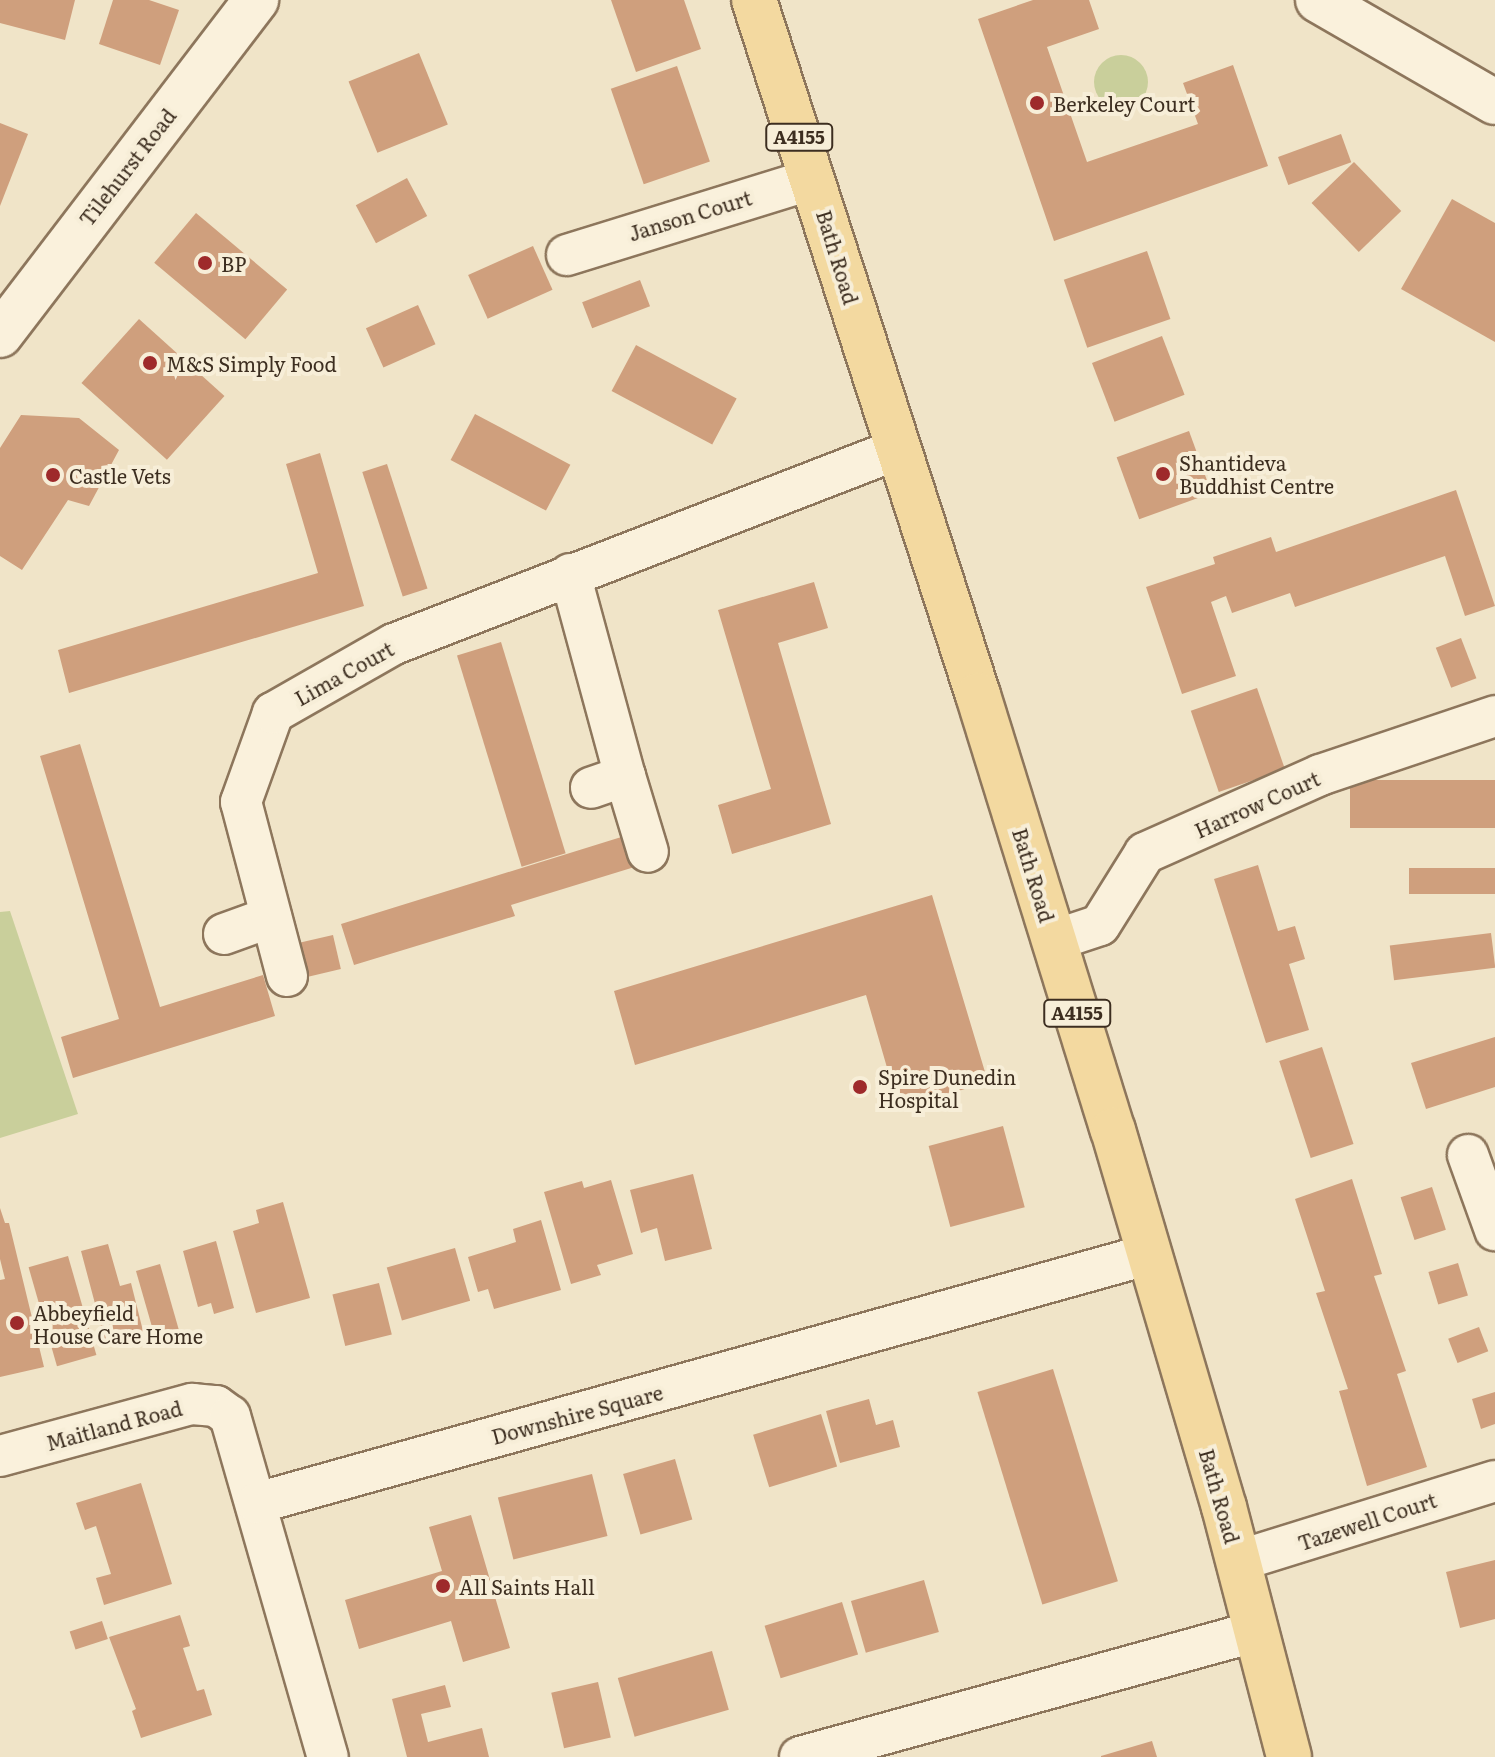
<!DOCTYPE html>
<html>
<head>
<meta charset="utf-8">
<style>
	body { margin:0 }
	#map { position:relative; width:1495px; height:1757px; overflow:hidden; background:#f0e4c8; font-family:Literata,serif }
	div>[style] { position:absolute }
	.green>* { inset:0; background:#c9cf9b }
	.round { border-radius:50% }
	.building>* { inset:0; background:#cf9f7d; transform-origin:0 0 }
	.roads { filter:drop-shadow(2px 0 #8d765c) drop-shadow(-2px 0 #8d765c) drop-shadow(0 2px #8d765c) drop-shadow(0 -2px #8d765c) }
	.minor>* { height:40px; margin:-20px; padding:0 20px; transform-origin:20px; border-radius:20px; background:#faf1dc }
	.tertiary>* { height:44px; margin:-22px; padding:0 22px; transform-origin:22px; border-radius:22px; background:#faf1dc }
	.primary>* { height:44px; margin:-22px; padding:0 22px; transform-origin:22px; border-radius:22px; background:#f3d9a0 }
	.dots>* { width:22px; height:22px; translate:-50% -50%; box-sizing:border-box; border:4px solid #f7eed8; border-radius:50% }
	span { translate:-50% -50%; white-space:nowrap; text-align:center; line-height:1.15; -webkit-text-stroke:8px #f7eed8; paint-order:stroke }
	.shield-label span { padding:2px 6px; background:#f7eed8; border:2px solid; border-radius:6px; -webkit-text-stroke-width:0 }
	.shield-label { font-size:18px; color:#3d2e20; font-weight:700 }
	.poi-label { font-size:20px; color:#3d2e20 }
	.left { translate:0 -50%; text-align:left }
	.street-label { font-size:20px; color:#3d2e20 }
</style>
</head>
<body>
<div id="map">
	<div class="green">
		<div class="round" style="left:1094px;top:55px;width:54px;height:54px"></div>
		<div style="clip-path:polygon(10px 911px,78px 1114px,0 1138px,0 912px)"></div>
	</div>
	<div class="building">
		<div style="clip-path:polygon(0 0,75px 0,65px 40px,0 23px)"></div>
		<div style="clip-path:polygon(113px 0,149px 0,179px 10px,160px 65px,99px 44px)"></div>
		<div style="clip-path:polygon(611px 0,684px 0,701px 49px,636px 72px)"></div>
		<div style="clip-path:polygon(1033px 0,1089px 0,1099px 29px,1047px 47px,1087px 162px,1198px 124px,1183px 83px,1233px 65px,1268px 166px,1054px 241px,978px 19px)"></div>
		<div style="left:419px;top:53px;width:77px;height:76px;rotate:68deg"></div>
		<div style="left:677px;top:66px;width:101px;height:70px;rotate:71deg"></div>
		<div style="clip-path:polygon(0 123px,28px 134px,0 206px)"></div>
		<div style="left:1341px;top:134px;width:30px;height:67px;rotate:70deg"></div>
		<div style="left:1354px;top:162px;width:68px;height:59px;rotate:46deg"></div>
		<div style="left:407px;top:178px;width:43px;height:58px;rotate:62deg"></div>
		<div style="clip-path:polygon(1452px 199px,1495px 223px,1495px 342px,1401px 289px)"></div>
		<div style="left:196px;top:213px;width:119px;height:65px;rotate:40deg"></div>
		<div style="left:533px;top:246px;width:48px;height:71px;rotate:66deg"></div>
		<div style="left:1147px;top:251px;width:72px;height:88px;rotate:71deg"></div>
		<div style="left:640px;top:280px;width:28px;height:62px;rotate:69deg"></div>
		<div style="left:418px;top:305px;width:43px;height:57px;rotate:66deg"></div>
		<div style="left:139px;top:319px;width:115px;height:86px;rotate:42deg"></div>
		<div style="left:1162px;top:336px;width:63px;height:75px;rotate:69deg"></div>
		<div style="left:636px;top:345px;width:114px;height:52px;rotate:28deg"></div>
		<div style="left:475px;top:414px;width:108px;height:52px;rotate:28deg"></div>
		<div style="clip-path:polygon(21px 415px,79px 418px,119px 450px,89px 506px,68px 500px,22px 570px,0 556px,0 448px)"></div>
		<div style="left:1189px;top:431px;width:66px;height:77px;rotate:70deg"></div>
		<div style="clip-path:polygon(320px 453px,364px 606px,69px 693px,58px 650px,318px 573px,286px 464px)"></div>
		<div style="left:387px;top:464px;width:131px;height:26px;rotate:72deg"></div>
		<div style="clip-path:polygon(1456px 490px,1495px 606px,1465px 616px,1445px 556px,1295px 607px,1290px 593px,1232px 613px,1226px 596px,1211px 602px,1236px 676px,1182px 694px,1146px 587px,1215px 564px,1213px 557px,1271px 537px,1276px 552px)"></div>
		<div style="clip-path:polygon(814px 582px,828px 628px,778px 643px,831px 824px,732px 854px,718px 805px,771px 789px,718px 610px)"></div>
		<div style="left:1461px;top:638px;width:43px;height:27px;rotate:69deg"></div>
		<div style="left:501px;top:642px;width:221px;height:46px;rotate:73deg"></div>
		<div style="left:1257px;top:688px;width:86px;height:70px;rotate:71deg"></div>
		<div style="clip-path:polygon(80px 744px,160px 1007px,263px 975px,275px 1016px,73px 1078px,61px 1037px,119px 1019px,40px 756px)"></div>
		<div style="left:1495px;top:780px;width:48px;height:145px;rotate:90deg"></div>
		<div style="clip-path:polygon(631px 834px,641px 865px,511px 905px,515px 916px,354px 965px,341px 924px)"></div>
		<div style="clip-path:polygon(1258px 865px,1278px 931px,1295px 926px,1305px 959px,1289px 964px,1309px 1030px,1266px 1043px,1214px 879px)"></div>
		<div style="left:1495px;top:868px;width:26px;height:86px;rotate:90deg"></div>
		<div style="clip-path:polygon(932px 895px,988px 1082px,899px 1109px,866px 995px,635px 1065px,614px 991px)"></div>
		<div style="left:1491px;top:933px;width:35px;height:102px;rotate:83deg"></div>
		<div style="left:333px;top:935px;width:35px;height:39px;rotate:77deg"></div>
		<div style="clip-path:polygon(1495px 1037px,1495px 1087px,1426px 1109px,1411px 1063px)"></div>
		<div style="left:1322px;top:1047px;width:102px;height:45px;rotate:72deg"></div>
		<div style="left:1003px;top:1126px;width:84px;height:77px;rotate:75deg"></div>
		<div style="clip-path:polygon(693px 1174px,712px 1249px,665px 1261px,657px 1228px,641px 1233px,630px 1190px)"></div>
		<div style="clip-path:polygon(1352px 1179px,1382px 1274px,1374px 1276px,1406px 1371px,1397px 1374px,1427px 1467px,1367px 1486px,1339px 1391px,1348px 1389px,1316px 1293px,1325px 1291px,1295px 1199px)"></div>
		<div style="clip-path:polygon(611px 1180px,633px 1254px,597px 1265px,601px 1275px,571px 1284px,544px 1192px,582px 1181px,584px 1188px)"></div>
		<div style="left:1432px;top:1187px;width:45px;height:33px;rotate:72deg"></div>
		<div style="clip-path:polygon(283px 1202px,310px 1298px,256px 1313px,233px 1231px,259px 1223px,256px 1210px)"></div>
		<div style="clip-path:polygon(0 1208px,5px 1223px,9px 1223px,44px 1367px,0 1377px,0 1280px,5px 1279px,0 1259px)"></div>
		<div style="clip-path:polygon(541px 1220px,561px 1290px,494px 1309px,488px 1289px,478px 1292px,468px 1257px,516px 1242px,513px 1229px)"></div>
		<div style="clip-path:polygon(216px 1241px,234px 1308px,214px 1314px,211px 1303px,198px 1307px,183px 1251px)"></div>
		<div style="clip-path:polygon(108px 1244px,120px 1286px,131px 1283px,144px 1335px,106px 1345px,81px 1251px)"></div>
		<div style="left:455px;top:1248px;width:55px;height:71px;rotate:74deg"></div>
		<div style="left:68px;top:1256px;width:103px;height:41px;rotate:74deg"></div>
		<div style="left:1458px;top:1263px;width:34px;height:31px;rotate:73deg"></div>
		<div style="left:160px;top:1264px;width:74px;height:25px;rotate:74deg"></div>
		<div style="left:379px;top:1283px;width:53px;height:48px;rotate:76deg"></div>
		<div style="left:1479px;top:1327px;width:26px;height:33px;rotate:69deg"></div>
		<div style="left:1053px;top:1369px;width:222px;height:79px;rotate:73deg"></div>
		<div style="clip-path:polygon(1495px 1392px,1495px 1424px,1481px 1429px,1472px 1399px)"></div>
		<div style="clip-path:polygon(869px 1399px,876px 1425px,893px 1420px,900px 1447px,840px 1463px,826px 1411px)"></div>
		<div style="left:821px;top:1414px;width:55px;height:71px;rotate:73deg"></div>
		<div style="left:675px;top:1459px;width:63px;height:54px;rotate:74deg"></div>
		<div style="left:592px;top:1474px;width:64px;height:97px;rotate:76deg"></div>
		<div style="clip-path:polygon(141px 1483px,172px 1584px,104px 1605px,96px 1578px,111px 1574px,96px 1526px,85px 1530px,76px 1503px)"></div>
		<div style="clip-path:polygon(471px 1515px,510px 1648px,463px 1662px,451px 1621px,359px 1649px,345px 1600px,442px 1571px,429px 1527px)"></div>
		<div style="clip-path:polygon(1495px 1560px,1495px 1619px,1460px 1628px,1446px 1572px)"></div>
		<div style="left:924px;top:1580px;width:54px;height:76px;rotate:74deg"></div>
		<div style="left:842px;top:1602px;width:55px;height:81px;rotate:73deg"></div>
		<div style="clip-path:polygon(180px 1615px,190px 1646px,183px 1648px,197px 1691px,204px 1689px,212px 1715px,141px 1738px,132px 1711px,136px 1709px,109px 1637px)"></div>
		<div style="left:102px;top:1621px;width:19px;height:34px;rotate:72deg"></div>
		<div style="left:712px;top:1651px;width:61px;height:98px;rotate:74deg"></div>
		<div style="left:598px;top:1682px;width:57px;height:48px;rotate:77deg"></div>
		<div style="clip-path:polygon(445px 1685px,451px 1707px,421px 1714px,428px 1742px,482px 1728px,489px 1757px,407px 1757px,392px 1699px)"></div>
		<div style="clip-path:polygon(1152px 1741px,1157px 1757px,1101px 1757px,1101px 1756px)"></div>
	</div>
	<div class="roads">
		<div class="minor">
			<div style="left:567px;top:255px;width:257px;rotate:-17.2deg"></div>
			<div style="left:570px;top:574px;width:209px;rotate:74.8deg"></div>
			<div style="left:625px;top:776px;width:36px;rotate:161deg"></div>
			<div style="left:625px;top:776px;width:79px;rotate:73.2deg"></div>
			<div style="left:224px;top:934px;width:50px;rotate:-19.9deg"></div>
			<div style="left:1055px;top:940px;width:47px;rotate:-18.4deg"></div>
			<div style="left:1100px;top:925px;width:85px;rotate:-58deg"></div>
			<div style="left:1145px;top:853px;width:192px;rotate:-24deg"></div>
			<div style="left:1320px;top:775px;width:185px;rotate:-18.6deg"></div>
			<div style="left:287px;top:976px;width:180px;rotate:-104.8deg"></div>
			<div style="left:241px;top:802px;width:95px;rotate:-70.2deg"></div>
			<div style="left:273px;top:713px;width:139px;rotate:-29.7deg"></div>
			<div style="left:394px;top:644px;width:540px;rotate:-21.15deg"></div>
			<div style="left:1468px;top:1155px;width:80px;rotate:70.2deg"></div>
			<div style="left:0;top:1456px;width:199px;rotate:-15.2deg"></div>
			<div style="left:192px;top:1404px;width:24px;rotate:5deg"></div>
			<div style="left:216px;top:1406px;width:17px;rotate:36deg"></div>
			<div style="left:230px;top:1416px;width:355px;rotate:74deg"></div>
			<div style="left:257px;top:1503px;width:927px;rotate:-15.58deg"></div>
			<div style="left:1238px;top:1561px;width:269px;rotate:-17.3deg"></div>
			<div style="left:800px;top:1757px;width:474px;rotate:-15.4deg"></div>
		</div>
		<div class="tertiary">
			<div style="left:1318px;top:0;width:204px;rotate:30deg"></div>
			<div style="left:0;top:335px;width:422px;rotate:-52.6deg"></div>
		</div>
		<div class="primary">
			<div style="left:754px;top:0;width:730px;rotate:72.14deg"></div>
			<div style="left:978px;top:695px;width:455px;rotate:72.8deg"></div>
			<div style="left:1113px;top:1130px;width:393px;rotate:73.6deg"></div>
			<div style="left:1224px;top:1507px;width:258px;rotate:75.4deg"></div>
		</div>
	</div>
	<div class="dots">
		<div style="left:1037px;top:103px;background:#9e2a2b"></div>
		<div style="left:205px;top:263px;background:#9e2a2b"></div>
		<div style="left:150px;top:363px;background:#9e2a2b"></div>
		<div style="left:1163px;top:474px;background:#9e2a2b"></div>
		<div style="left:53px;top:475px;background:#9e2a2b"></div>
		<div style="left:860px;top:1087px;background:#9e2a2b"></div>
		<div style="left:17px;top:1323px;background:#9e2a2b"></div>
		<div style="left:443px;top:1586px;background:#9e2a2b"></div>
	</div>
	<div class="shield-label">
		<span style="left:799px;top:137px">A4155</span>
		<span style="left:1077px;top:1013px">A4155</span>
	</div>
	<div class="poi-label">
		<span class="left" style="left:1053px;top:103px">Berkeley Court</span>
		<span class="left" style="left:221px;top:263px">BP</span>
		<span class="left" style="left:166px;top:363px">M&amp;S Simply Food</span>
		<span class="left" style="left:1179px;top:474px">Shantideva<br>Buddhist Centre</span>
		<span class="left" style="left:69px;top:475px">Castle Vets</span>
		<span class="left" style="left:878px;top:1088px">Spire Dunedin<br>Hospital</span>
		<span class="left" style="left:33px;top:1324px">Abbeyfield<br>House Care Home</span>
		<span class="left" style="left:459px;top:1586px">All Saints Hall</span>
	</div>
	<div class="street-label">
		<span style="left:127px;top:167px;rotate:-52deg">Tilehurst Road</span>
		<span style="left:690px;top:215px;rotate:-17deg">Janson Court</span>
		<span style="left:838px;top:257px;rotate:73deg">Bath Road</span>
		<span style="left:344px;top:673px;rotate:-29deg">Lima Court</span>
		<span style="left:1257px;top:804px;rotate:-24deg">Harrow Court</span>
		<span style="left:1034px;top:875px;rotate:73deg">Bath Road</span>
		<span style="left:577px;top:1414px;rotate:-15deg">Downshire Square</span>
		<span style="left:114px;top:1425px;rotate:-15deg">Maitland Road</span>
		<span style="left:1220px;top:1496px;rotate:74deg">Bath Road</span>
		<span style="left:1367px;top:1521px;rotate:-18deg">Tazewell Court</span>
	</div>
</div>
</body>
</html>
